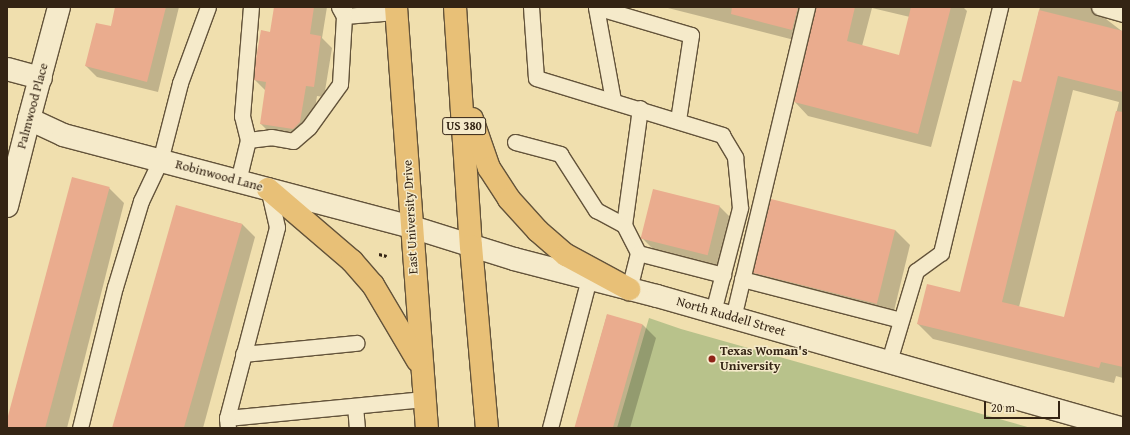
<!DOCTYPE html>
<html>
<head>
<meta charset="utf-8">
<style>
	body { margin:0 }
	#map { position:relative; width:1130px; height:435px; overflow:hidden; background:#f0dfae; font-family:"Gentium Book Plus",serif }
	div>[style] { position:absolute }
	.green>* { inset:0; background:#b8c28b }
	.shadow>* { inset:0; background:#0003 }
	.building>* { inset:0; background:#eaac8e; transform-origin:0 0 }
	.path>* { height:2.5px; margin-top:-1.25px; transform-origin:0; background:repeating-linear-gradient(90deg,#342414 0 3px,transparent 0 5px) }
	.roads { filter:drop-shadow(1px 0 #63533a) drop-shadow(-1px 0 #63533a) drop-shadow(0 1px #63533a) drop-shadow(0 -1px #63533a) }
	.lane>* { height:15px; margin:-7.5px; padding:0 7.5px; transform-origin:7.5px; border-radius:7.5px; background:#f5eaca }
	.street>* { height:22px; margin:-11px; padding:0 11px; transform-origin:11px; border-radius:11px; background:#f5eaca }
	.secondary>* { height:22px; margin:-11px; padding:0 11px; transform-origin:11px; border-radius:11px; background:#f5eaca }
	.primary>* { height:22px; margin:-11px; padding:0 11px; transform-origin:11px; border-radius:11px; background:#e8c077 }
	.dots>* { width:11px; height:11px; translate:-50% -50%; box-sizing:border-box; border:2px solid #f5eaca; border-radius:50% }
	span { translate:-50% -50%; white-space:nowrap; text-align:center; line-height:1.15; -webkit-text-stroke:3px #f5eaca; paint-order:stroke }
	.shield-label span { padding:1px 3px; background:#f5eaca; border:1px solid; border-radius:3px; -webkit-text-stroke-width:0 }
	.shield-label { font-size:12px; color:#342414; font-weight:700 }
	.street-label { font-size:13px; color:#342414 }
	.poi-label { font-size:13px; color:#342414; font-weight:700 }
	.left { translate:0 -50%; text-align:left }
	.frame { position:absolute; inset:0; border:8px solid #342414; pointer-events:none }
	.scale { position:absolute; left:984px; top:401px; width:76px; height:18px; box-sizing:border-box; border:2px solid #342414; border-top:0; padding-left:5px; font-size:12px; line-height:14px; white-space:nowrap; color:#342414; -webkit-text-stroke:3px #f5eaca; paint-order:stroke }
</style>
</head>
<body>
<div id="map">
	<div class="green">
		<div style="clip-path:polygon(649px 318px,681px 329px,1031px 428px,617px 428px)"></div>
	</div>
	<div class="shadow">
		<div style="clip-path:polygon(116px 7px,179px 7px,158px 92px,97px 77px,86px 66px,111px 28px)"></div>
		<div style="clip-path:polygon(275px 7px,327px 7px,322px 38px,332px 48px,324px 97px,317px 96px,311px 134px,272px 135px,261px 124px,266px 91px,255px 80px,271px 33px)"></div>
		<div style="clip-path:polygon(evenodd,664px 7px,963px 7px,967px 11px,931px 147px,808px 116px,795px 102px,814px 20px,806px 43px,664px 7px,872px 8px,910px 17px,900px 56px,862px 46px,872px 8px)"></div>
		<div style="clip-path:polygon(evenodd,1040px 7px,1123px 7px,1107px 16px,1106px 19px,1123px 32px,1123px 378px,1116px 376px,1114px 383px,933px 339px,918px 324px,961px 293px,1022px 83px,1040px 7px,1073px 90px,1119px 102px,1065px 319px,1019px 307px,1073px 90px)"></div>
		<div style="clip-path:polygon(109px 188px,124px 203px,67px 428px,9px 428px)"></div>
		<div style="clip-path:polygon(654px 190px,720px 207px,731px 218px,719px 266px,653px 249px,642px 238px)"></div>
		<div style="clip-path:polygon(177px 207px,242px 224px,255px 237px,203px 428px,117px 428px)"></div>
		<div style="clip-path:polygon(895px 230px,910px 245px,892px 319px,769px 287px,754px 272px)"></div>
		<div style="clip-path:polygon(607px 315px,643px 325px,656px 338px,630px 428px,575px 428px)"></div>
	</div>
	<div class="building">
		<div style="clip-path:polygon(115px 7px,166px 7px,147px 82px,85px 66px,96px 23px,111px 26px)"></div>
		<div style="clip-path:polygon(274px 7px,314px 7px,310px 34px,321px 36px,314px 87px,306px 86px,300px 122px,293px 129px,260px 124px,266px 82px,254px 80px,255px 64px,261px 30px,270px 32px)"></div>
		<div style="clip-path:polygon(732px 7px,798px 7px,792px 30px,731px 14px)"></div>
		<div style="clip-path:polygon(816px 7px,855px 7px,847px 41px,899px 55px,911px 7px,951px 7px,918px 134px,794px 102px)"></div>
		<div style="clip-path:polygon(1039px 10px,1123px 31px,1123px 92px,1058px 76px,1002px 302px,1064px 317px,1116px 111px,1123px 112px,1123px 367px,1101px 362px,1099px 368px,917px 324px,927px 284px,960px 292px,1013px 80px,1021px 82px)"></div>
		<div style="left:72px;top:177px;width:39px;height:259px;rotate:15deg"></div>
		<div style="left:653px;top:189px;width:69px;height:51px;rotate:14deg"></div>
		<div style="left:771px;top:199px;width:128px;height:76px;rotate:14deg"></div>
		<div style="left:176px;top:205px;width:69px;height:231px;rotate:16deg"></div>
		<div style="left:607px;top:314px;width:37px;height:119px;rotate:16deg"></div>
	</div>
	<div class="path">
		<div style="left:379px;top:254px;width:8px;rotate:14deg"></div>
	</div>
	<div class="roads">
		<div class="lane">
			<div style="left:344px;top:7px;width:9px;rotate:90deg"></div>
			<div style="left:344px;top:16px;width:52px;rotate:-4.4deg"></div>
			<div style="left:531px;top:7px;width:71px;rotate:86deg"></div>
			<div style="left:536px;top:78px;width:195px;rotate:17deg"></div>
			<div style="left:722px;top:135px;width:26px;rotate:59deg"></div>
			<div style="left:735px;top:157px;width:51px;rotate:84.4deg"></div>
			<div style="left:740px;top:208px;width:107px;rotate:104.6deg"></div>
			<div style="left:1099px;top:7px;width:25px;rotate:16deg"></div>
			<div style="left:613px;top:100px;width:95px;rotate:-100.4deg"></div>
			<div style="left:596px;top:7px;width:99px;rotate:16.4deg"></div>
			<div style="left:691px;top:35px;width:86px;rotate:98.7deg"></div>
			<div style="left:248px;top:140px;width:25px;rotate:-104deg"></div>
			<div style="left:242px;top:116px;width:109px;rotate:-85.3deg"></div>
			<div style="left:515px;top:142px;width:47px;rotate:14.9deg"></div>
			<div style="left:560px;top:154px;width:67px;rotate:57.3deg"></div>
			<div style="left:596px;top:210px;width:32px;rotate:28deg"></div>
			<div style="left:624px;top:225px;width:118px;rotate:-82.2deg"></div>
			<div style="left:238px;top:181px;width:42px;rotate:-76.3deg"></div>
			<div style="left:248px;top:140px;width:23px;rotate:-7deg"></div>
			<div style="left:271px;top:137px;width:22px;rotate:10deg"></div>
			<div style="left:293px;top:141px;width:21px;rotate:-41deg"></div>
			<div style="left:309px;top:127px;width:53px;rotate:-54.2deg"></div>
			<div style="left:340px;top:84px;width:68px;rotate:-86.6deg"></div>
			<div style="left:344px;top:16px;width:10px;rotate:-119deg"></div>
			<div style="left:624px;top:225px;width:31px;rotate:63deg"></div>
			<div style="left:638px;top:253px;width:37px;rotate:104deg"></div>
			<div style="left:638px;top:253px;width:88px;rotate:14.5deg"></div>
			<div style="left:742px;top:279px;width:164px;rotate:14.5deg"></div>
			<div style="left:733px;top:318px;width:320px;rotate:-76.6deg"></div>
			<div style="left:243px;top:354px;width:114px;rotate:-5.6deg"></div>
			<div style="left:889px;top:361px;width:94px;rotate:-73.3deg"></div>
			<div style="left:916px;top:271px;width:31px;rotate:-36deg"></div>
			<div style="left:941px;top:253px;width:253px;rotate:-76.5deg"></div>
			<div style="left:355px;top:406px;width:22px;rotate:85deg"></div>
			<div style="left:227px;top:418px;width:198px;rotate:-5.5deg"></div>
			<div style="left:80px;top:428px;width:145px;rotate:-76.1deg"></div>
			<div style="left:115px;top:287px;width:90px;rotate:-73.2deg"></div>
			<div style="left:141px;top:201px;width:44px;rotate:-64.6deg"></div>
			<div style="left:160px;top:161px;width:81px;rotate:-75.6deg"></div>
			<div style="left:180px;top:83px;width:81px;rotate:-69.8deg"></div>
			<div style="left:228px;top:428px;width:10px;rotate:-96deg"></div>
			<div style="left:227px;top:418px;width:197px;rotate:-75.3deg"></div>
			<div style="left:277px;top:227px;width:39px;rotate:-103deg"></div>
			<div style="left:550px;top:428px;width:155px;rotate:-75.4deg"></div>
		</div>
		<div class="street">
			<div style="left:7px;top:69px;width:35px;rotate:15deg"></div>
			<div style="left:7px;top:206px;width:90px;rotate:-75.8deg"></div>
		</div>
		<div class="secondary">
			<div style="left:59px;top:7px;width:116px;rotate:105deg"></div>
			<div style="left:29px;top:119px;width:38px;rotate:25deg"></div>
			<div style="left:63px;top:135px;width:361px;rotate:14.8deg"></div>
			<div style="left:412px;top:227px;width:107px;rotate:17.4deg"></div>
			<div style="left:514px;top:259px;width:148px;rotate:14.5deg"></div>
			<div style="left:657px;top:296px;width:480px;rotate:15.9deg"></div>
		</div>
		<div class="primary">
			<div style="left:396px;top:7px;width:422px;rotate:85.8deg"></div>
			<div style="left:455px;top:7px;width:240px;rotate:86.2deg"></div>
			<div style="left:471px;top:246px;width:183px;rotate:85deg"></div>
			<div style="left:472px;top:119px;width:52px;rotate:70.9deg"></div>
			<div style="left:489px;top:168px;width:37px;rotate:57deg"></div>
			<div style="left:509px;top:199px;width:43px;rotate:47.8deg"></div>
			<div style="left:538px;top:231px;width:37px;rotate:41deg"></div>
			<div style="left:566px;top:255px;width:72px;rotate:28.4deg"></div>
			<div style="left:268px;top:189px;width:111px;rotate:40.6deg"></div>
			<div style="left:352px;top:261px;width:32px;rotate:49deg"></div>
			<div style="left:373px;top:285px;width:88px;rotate:59.4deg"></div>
		</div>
	</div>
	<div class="dots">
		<div style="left:712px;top:359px;background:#8f2418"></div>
	</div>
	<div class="shield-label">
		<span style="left:464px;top:126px">US 380</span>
	</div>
	<div class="street-label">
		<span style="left:33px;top:106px;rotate:-75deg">Palmwood Place</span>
		<span style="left:219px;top:176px;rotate:15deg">Robinwood Lane</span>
		<span style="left:411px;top:217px;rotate:-93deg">East University Drive</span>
		<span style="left:731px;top:317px;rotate:16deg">North Ruddell Street</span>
	</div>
	<div class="poi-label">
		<span class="left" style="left:720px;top:359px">Texas Woman's<br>University</span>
	</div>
	<div class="frame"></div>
	<div class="scale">20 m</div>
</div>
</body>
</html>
